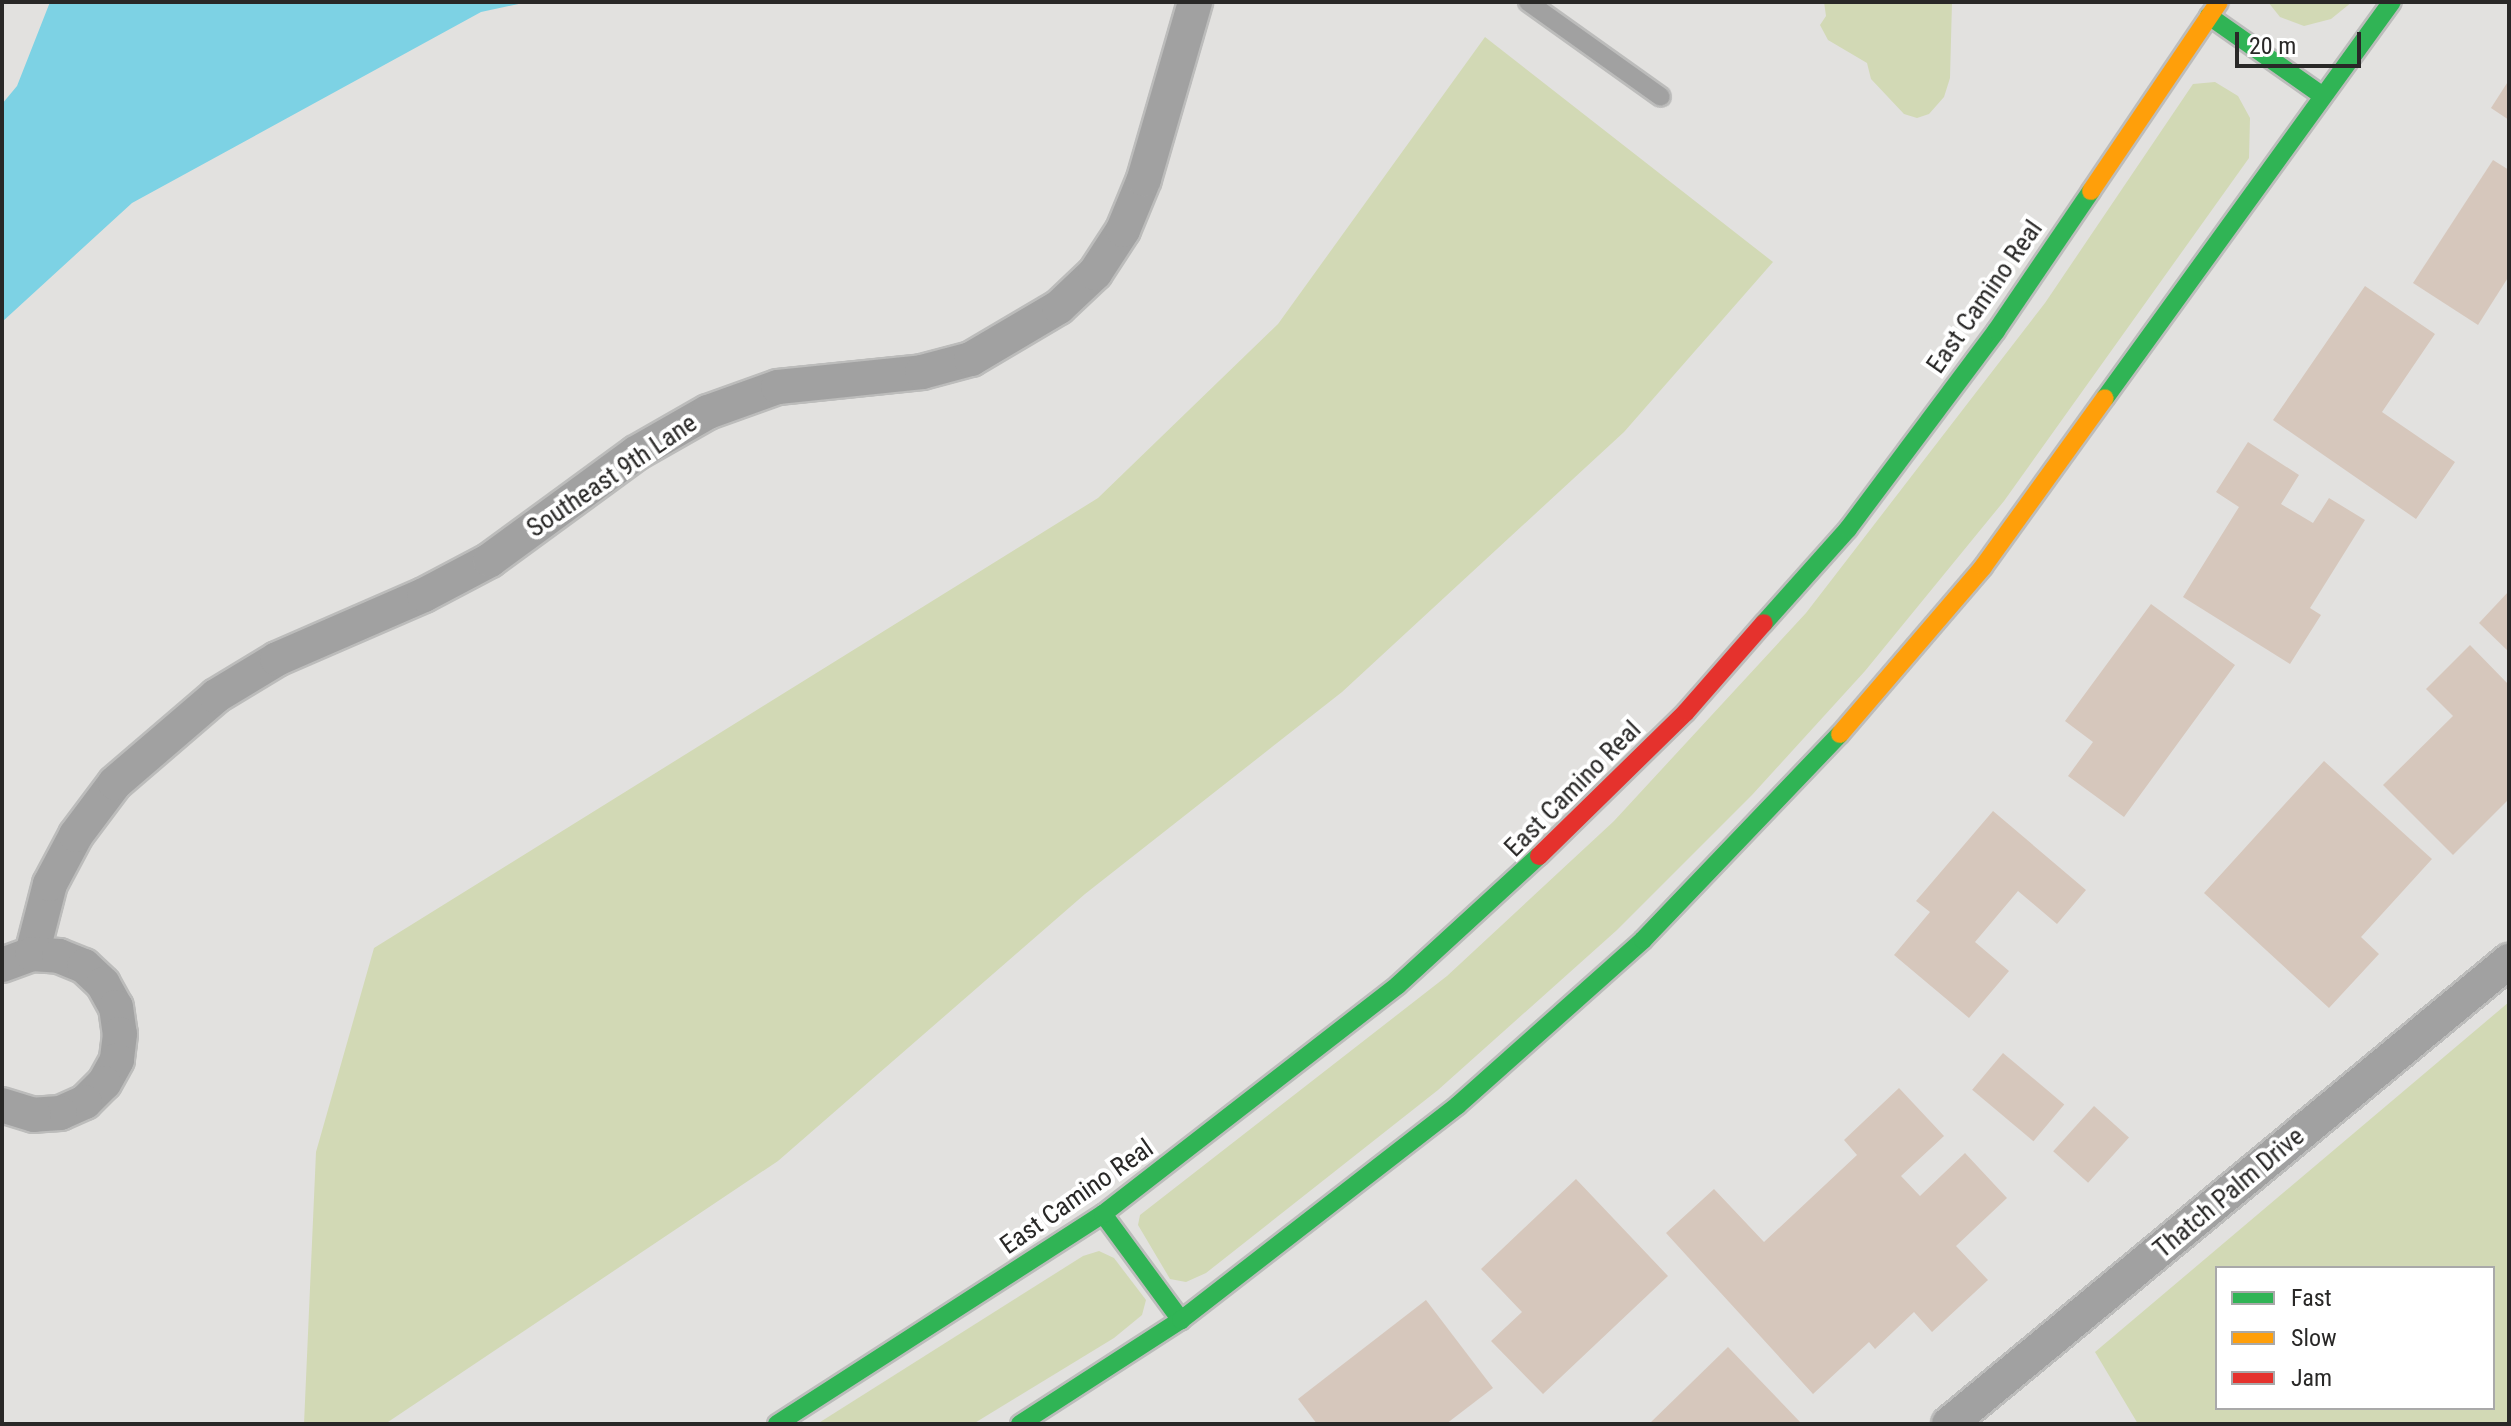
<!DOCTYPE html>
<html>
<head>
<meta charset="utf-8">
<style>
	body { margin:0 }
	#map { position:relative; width:2511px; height:1426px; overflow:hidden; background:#e2e1df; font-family:"Roboto Condensed",sans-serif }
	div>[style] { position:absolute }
	.green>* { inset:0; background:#d2d9b5 }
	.water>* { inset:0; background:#7dd2e4 }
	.building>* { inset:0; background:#d6c7bc; transform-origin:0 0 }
	.roads { filter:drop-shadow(2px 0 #bcbcbb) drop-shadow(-2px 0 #bcbcbb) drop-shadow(0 2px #bcbcbb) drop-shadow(0 -2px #bcbcbb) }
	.lane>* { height:18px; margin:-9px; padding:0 9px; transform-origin:9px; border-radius:9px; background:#a1a1a1 }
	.street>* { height:34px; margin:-17px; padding:0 17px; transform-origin:17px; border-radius:17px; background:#a1a1a1 }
	.fast>* { height:18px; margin:-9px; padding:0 9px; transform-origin:9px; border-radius:9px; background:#30b455 }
	.slow>* { height:18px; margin:-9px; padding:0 9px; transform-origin:9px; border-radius:9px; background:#ff9f0a }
	.jam>* { height:18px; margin:-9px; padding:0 9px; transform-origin:9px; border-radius:9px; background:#e5322d }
	span { translate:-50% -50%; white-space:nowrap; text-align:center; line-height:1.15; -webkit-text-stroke:8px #fff; paint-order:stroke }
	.street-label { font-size:26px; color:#292827 }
	.frame { position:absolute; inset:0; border:4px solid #292827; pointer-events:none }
	.legend { position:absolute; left:2215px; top:1266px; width:280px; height:144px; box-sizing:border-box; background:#fff; border:2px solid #a9a9a9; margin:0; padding:10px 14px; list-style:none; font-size:24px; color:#292827 }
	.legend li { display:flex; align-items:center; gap:16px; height:40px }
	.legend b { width:40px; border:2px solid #a9a9a9 }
	.scale { position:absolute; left:2235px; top:32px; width:126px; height:36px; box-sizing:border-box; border:4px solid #292827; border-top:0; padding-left:10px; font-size:24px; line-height:28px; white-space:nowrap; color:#292827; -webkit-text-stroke:6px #fff; paint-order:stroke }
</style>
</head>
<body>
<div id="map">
	<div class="green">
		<div style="clip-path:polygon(1824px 2px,1952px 2px,1950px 78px,1944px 97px,1929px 114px,1917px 118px,1904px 114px,1871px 79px,1867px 63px,1828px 40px,1820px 25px,1826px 16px)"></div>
		<div style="clip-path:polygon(2268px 2px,2352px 2px,2331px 19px,2304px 26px,2280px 17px)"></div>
		<div style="clip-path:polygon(1485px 37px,1773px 262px,1624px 432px,1342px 692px,1085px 894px,778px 1161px,385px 1424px,304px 1424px,316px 1152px,374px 948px,1098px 498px,1278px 324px)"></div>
		<div style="clip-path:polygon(2215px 82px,2238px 96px,2250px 118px,2249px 158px,2004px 501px,1865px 671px,1752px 795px,1617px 930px,1438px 1090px,1206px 1273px,1186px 1282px,1170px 1279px,1138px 1225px,1140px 1215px,1447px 976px,1614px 821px,1806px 613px,2045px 303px,2193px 84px)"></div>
		<div style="clip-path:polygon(evenodd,2509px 1002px,2509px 1424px,2138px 1424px,2095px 1352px,2509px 1002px,2493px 1268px,2493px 1408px,2217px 1408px,2217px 1268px,2493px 1268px)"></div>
		<div style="clip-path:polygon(1099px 1251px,1114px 1258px,1146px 1300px,1142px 1315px,1114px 1338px,973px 1424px,817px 1424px,1083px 1256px)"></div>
	</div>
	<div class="water">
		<div style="clip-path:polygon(50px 2px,528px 2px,481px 12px,132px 203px,2px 322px,2px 104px,17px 86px)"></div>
	</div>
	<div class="building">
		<div style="clip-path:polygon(2509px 80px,2509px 120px,2491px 108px)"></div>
		<div style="clip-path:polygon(2493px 160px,2509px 170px,2509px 276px,2478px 325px,2413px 283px)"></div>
		<div style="clip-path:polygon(2365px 286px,2435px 334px,2382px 412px,2455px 462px,2416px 519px,2273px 420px)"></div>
		<div style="clip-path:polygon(2248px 442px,2299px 475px,2281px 504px,2313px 523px,2329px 498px,2365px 520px,2310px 608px,2321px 615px,2290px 664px,2183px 597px,2239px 507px,2216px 492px)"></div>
		<div style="clip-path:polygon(2509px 591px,2509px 652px,2479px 623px)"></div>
		<div style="clip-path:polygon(2151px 604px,2235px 665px,2124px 817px,2068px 776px,2093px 742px,2065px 721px)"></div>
		<div style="clip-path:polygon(2470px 645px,2509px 685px,2509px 799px,2453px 855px,2383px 785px,2453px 716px,2426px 689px)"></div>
		<div style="clip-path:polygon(2324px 761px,2432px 859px,2361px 937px,2379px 954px,2329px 1008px,2204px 893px)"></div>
		<div style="clip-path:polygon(1993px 811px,2086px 890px,2057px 924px,2018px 891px,1975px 942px,2009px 971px,1969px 1018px,1894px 955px,1930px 912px,1916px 901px)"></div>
		<div style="left:2003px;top:1053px;width:80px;height:48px;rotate:40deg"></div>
		<div style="clip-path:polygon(1899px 1088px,1944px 1136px,1901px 1176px,1920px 1196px,1965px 1153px,2007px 1198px,1956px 1246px,1988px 1280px,1932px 1332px,1914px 1312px,1875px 1349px,1869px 1342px,1813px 1394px,1666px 1233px,1714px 1189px,1764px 1242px,1857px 1155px,1844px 1140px)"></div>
		<div style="left:2094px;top:1106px;width:47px;height:61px;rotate:42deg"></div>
		<div style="clip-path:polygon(1576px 1179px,1668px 1276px,1543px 1394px,1491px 1341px,1522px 1312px,1481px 1269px)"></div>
		<div style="clip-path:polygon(1426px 1300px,1493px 1388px,1446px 1424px,1317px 1424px,1298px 1399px)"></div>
		<div style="clip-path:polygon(1728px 1347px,1802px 1424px,1649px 1424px)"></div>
	</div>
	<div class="roads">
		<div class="lane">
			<div style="left:1528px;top:2px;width:163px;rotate:35.5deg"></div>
		</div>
		<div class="street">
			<div style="left:32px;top:954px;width:72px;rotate:-75.6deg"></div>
			<div style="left:50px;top:884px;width:55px;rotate:-62deg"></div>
			<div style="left:76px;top:835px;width:65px;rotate:-53.1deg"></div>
			<div style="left:115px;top:783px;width:133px;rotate:-40.7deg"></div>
			<div style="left:216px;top:696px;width:71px;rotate:-31.2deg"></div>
			<div style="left:277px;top:659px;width:160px;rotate:-23.5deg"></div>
			<div style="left:424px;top:595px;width:75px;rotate:-27.9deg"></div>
			<div style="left:490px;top:560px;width:181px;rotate:-36.2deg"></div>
			<div style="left:636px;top:453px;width:83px;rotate:-29.7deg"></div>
			<div style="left:708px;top:412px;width:74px;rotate:-19.7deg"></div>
			<div style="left:778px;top:387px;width:145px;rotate:-5.9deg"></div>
			<div style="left:922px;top:372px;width:51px;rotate:-14.9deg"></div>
			<div style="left:971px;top:359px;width:102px;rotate:-30.6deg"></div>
			<div style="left:1059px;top:307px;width:50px;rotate:-43.4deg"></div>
			<div style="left:1095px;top:273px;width:51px;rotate:-56.9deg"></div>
			<div style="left:1123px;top:230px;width:55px;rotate:-67.6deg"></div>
			<div style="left:1144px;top:179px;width:184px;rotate:-73.9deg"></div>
			<div style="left:2px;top:965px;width:32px;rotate:-20deg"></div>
			<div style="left:32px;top:954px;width:27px;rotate:4deg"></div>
			<div style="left:59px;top:956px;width:27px;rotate:22deg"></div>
			<div style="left:84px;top:966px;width:26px;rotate:43deg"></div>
			<div style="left:103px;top:984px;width:26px;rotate:61deg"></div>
			<div style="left:116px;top:1007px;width:27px;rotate:82deg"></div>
			<div style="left:120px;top:1034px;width:26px;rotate:97deg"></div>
			<div style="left:117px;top:1060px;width:26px;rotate:119deg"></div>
			<div style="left:104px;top:1083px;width:27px;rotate:135deg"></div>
			<div style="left:85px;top:1102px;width:27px;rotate:156deg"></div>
			<div style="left:60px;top:1113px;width:26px;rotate:176deg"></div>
			<div style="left:34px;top:1115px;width:34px;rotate:-163deg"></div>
			<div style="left:1949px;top:1424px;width:727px;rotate:-39.58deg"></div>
		</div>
		<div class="fast">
			<div style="left:2209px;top:16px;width:139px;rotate:35.1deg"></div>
			<div style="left:2105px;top:398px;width:489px;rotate:-54.1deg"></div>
			<div style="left:1764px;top:623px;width:126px;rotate:-48.2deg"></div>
			<div style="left:1848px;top:529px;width:247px;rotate:-53.2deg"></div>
			<div style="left:1996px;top:331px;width:169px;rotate:-55.8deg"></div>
			<div style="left:1103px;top:1214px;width:132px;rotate:53.7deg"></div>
			<div style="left:777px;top:1424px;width:388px;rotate:-32.8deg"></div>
			<div style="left:1103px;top:1214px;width:373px;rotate:-37.8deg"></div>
			<div style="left:1398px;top:985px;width:191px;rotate:-42.5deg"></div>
			<div style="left:1020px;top:1424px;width:192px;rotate:-32.9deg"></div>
			<div style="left:1181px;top:1320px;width:351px;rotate:-37.8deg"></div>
			<div style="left:1458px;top:1105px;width:248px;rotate:-41.7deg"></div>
			<div style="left:1643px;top:940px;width:285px;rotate:-46.3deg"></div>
		</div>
		<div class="slow">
			<div style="left:2091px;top:191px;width:228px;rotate:-55.9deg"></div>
			<div style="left:1840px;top:734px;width:220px;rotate:-49.4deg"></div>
			<div style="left:1983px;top:567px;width:208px;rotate:-54.2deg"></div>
		</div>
		<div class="jam">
			<div style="left:1539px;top:856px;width:206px;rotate:-44.4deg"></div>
			<div style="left:1686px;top:712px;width:118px;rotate:-48.8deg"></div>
		</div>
	</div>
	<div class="street-label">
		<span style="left:1985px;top:297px;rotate:-55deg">East Camino Real</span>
		<span style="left:612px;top:476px;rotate:-34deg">Southeast 9th Lane</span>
		<span style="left:1573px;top:789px;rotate:-45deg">East Camino Real</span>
		<span style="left:2229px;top:1193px;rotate:-40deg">Thatch Palm Drive</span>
		<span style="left:1077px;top:1197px;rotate:-35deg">East Camino Real</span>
	</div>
	<div class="frame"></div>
	<ul class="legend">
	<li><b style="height:10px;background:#30b455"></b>Fast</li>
	<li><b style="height:10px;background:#ff9f0a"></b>Slow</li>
	<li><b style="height:10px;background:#e5322d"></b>Jam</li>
	</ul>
	<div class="scale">20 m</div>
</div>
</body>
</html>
